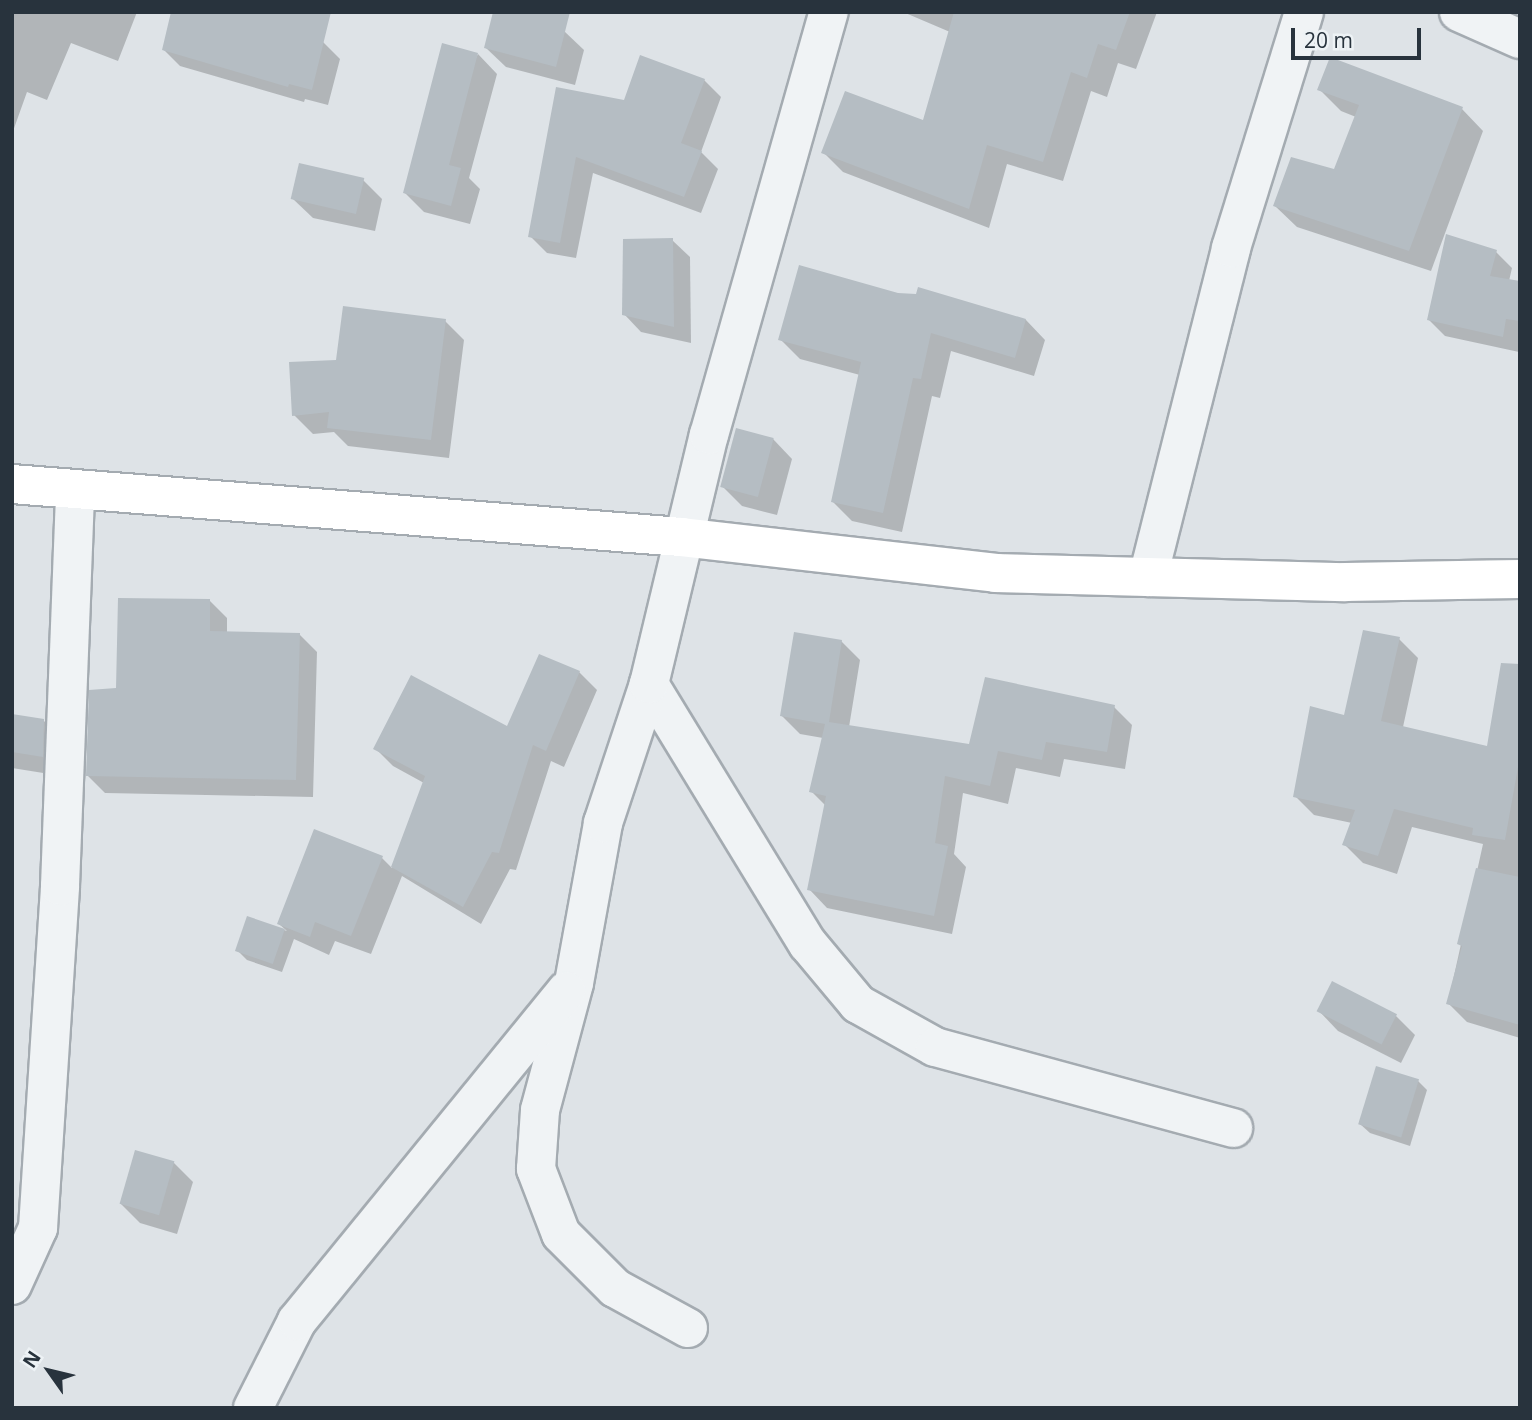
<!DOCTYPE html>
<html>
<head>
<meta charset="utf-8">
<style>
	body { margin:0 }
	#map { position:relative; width:1532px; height:1420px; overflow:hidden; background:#dee3e7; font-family:"Open Sans",sans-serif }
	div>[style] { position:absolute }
	.shadow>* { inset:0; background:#0003 }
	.building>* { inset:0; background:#b5bdc3; transform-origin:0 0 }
	.roads { filter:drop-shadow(2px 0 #a4abb1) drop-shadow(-2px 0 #a4abb1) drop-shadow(0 2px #a4abb1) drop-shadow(0 -2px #a4abb1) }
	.street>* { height:38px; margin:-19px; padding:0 19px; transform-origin:19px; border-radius:19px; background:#f0f3f5 }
	.secondary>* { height:38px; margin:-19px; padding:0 19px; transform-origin:19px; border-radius:19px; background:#fff }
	span { translate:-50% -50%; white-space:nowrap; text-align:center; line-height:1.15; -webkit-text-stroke:5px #edf2f5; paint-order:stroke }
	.frame { position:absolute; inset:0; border:14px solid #28333d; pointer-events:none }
	.north { position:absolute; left:14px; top:1336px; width:70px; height:70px; -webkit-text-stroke:5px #edf2f5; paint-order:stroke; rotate:304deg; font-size:19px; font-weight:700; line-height:28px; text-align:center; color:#28333d }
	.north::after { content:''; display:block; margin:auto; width:24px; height:32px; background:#28333d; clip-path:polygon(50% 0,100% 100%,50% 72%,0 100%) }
	.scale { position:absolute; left:1291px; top:28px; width:130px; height:32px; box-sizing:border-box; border:4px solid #28333d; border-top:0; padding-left:9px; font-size:21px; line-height:24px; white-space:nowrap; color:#28333d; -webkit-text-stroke:5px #edf2f5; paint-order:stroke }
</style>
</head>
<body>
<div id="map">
	<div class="shadow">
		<div style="clip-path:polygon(12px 12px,137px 12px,118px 61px,71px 43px,47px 100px,27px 92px,12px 134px)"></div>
		<div style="clip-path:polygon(903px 12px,1157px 12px,1136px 69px,1118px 63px,1107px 97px,1091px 91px,1063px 181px,1007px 164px,989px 228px,843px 172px,823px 152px,924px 122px,950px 32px)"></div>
		<div style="clip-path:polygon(564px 31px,584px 50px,575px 85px,506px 67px,486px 48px)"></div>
		<div style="clip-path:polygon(323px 42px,340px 59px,328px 105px,305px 99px,304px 102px,180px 66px,164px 50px)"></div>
		<div style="clip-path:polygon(478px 54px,497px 74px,469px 178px,480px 189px,470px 224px,424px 212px,405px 193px)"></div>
		<div style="clip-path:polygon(704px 80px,721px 97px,701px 152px,718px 169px,701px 213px,593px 173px,576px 258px,547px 253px,530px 236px,557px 89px,625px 102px)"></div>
		<div style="clip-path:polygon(1319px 89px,1462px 109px,1483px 131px,1431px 271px,1297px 227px,1275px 206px,1335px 171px,1356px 117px,1341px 111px)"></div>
		<div style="clip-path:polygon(363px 180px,382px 199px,375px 231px,313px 218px,293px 199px)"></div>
		<div style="clip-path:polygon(672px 240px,690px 257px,691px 343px,641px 332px,624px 314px)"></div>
		<div style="clip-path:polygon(1496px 252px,1512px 268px,1509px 281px,1520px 283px,1519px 352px,1445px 336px,1429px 320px)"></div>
		<div style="clip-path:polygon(898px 294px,1026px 320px,1045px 340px,1034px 376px,951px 351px,940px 398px,932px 396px,902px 532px,852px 521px,833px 502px,860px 375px,800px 359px,780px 339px)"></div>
		<div style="clip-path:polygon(445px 321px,464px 340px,449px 458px,348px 446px,334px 432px,313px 434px,294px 415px,338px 362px)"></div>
		<div style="clip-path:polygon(773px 439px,792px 459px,777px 515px,742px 506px,722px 486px)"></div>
		<div style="clip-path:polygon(210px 601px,227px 618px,227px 633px,299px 634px,317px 652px,313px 797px,105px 793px,88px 776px,118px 690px)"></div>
		<div style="clip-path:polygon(1399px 639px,1418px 658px,1403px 727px,1488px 748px,1520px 666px,1520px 1038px,1467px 1022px,1448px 1003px,1483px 844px,1412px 827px,1397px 874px,1363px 863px,1344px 844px,1352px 823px,1314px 815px,1295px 796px)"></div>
		<div style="clip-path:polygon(841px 641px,860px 660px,849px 727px,971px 746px,1114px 707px,1132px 725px,1125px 769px,1064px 759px,1060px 777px,1016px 768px,1008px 804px,963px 793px,954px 854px,966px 867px,952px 934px,827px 908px,809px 889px,826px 806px,811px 791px,823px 738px,800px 734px,782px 716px)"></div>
		<div style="clip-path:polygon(579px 672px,597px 690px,564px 767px,551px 761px,516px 870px,510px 869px,481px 924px,402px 876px,371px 954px,335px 941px,329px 955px,294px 939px,282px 972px,247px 960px,237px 950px,248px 918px,287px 931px,279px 924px,382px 858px,392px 868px,424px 783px,393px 766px,375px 748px,508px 728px)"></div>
		<div style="clip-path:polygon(12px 716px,44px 721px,63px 741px,62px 776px,12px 768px)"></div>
		<div style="clip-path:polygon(1319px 1011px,1396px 1016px,1415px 1035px,1401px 1063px,1338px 1031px)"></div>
		<div style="clip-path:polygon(1418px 1081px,1427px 1090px,1410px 1146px,1370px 1133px,1360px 1124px)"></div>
		<div style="clip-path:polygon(173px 1162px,193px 1182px,177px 1234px,140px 1223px,121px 1204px)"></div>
	</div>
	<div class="building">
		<div style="clip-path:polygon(171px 12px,331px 12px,312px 90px,289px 84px,288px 87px,162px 50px)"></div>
		<div style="clip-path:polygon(493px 12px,570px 12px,556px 67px,484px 48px)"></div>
		<div style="clip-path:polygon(954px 12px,1130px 12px,1116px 50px,1098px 44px,1087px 78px,1071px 72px,1043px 162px,987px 145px,969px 209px,821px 153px,845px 91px,923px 120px)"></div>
		<div style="clip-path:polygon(442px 43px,478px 53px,449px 165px,461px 168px,451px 206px,403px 193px)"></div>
		<div style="clip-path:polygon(640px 55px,705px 79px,681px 143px,702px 151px,684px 197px,576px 157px,560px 243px,528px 237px,556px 87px,624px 100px)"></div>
		<div style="clip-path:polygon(1330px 57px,1463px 107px,1409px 251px,1273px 206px,1291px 157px,1334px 169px,1359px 105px,1317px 90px)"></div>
		<div style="left:299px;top:163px;width:67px;height:37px;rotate:13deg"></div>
		<div style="clip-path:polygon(1446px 234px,1497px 250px,1490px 276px,1520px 281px,1520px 321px,1506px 319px,1503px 337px,1427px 320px)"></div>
		<div style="clip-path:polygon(673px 238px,674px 327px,622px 315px,623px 239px)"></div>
		<div style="clip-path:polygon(799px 265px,898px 293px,916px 294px,918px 287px,1026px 319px,1015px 358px,931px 333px,921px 379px,913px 378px,883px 513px,831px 502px,861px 362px,778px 340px)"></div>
		<div style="clip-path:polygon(343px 306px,446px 319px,431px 440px,327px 428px,329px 412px,292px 416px,289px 362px,336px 360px)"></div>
		<div style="left:736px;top:428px;width:39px;height:61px;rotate:15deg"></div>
		<div style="clip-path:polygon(118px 598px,210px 599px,210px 631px,300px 633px,296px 780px,86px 776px,89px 690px,116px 688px)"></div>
		<div style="clip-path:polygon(1363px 630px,1400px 637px,1381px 721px,1487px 746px,1501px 663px,1520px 664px,1520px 756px,1505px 840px,1472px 835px,1473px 828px,1394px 809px,1378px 856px,1342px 845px,1355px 810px,1293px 797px,1310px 706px,1344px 715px)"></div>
		<div style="clip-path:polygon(794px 632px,842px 640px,829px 722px,969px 744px,985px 677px,1115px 705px,1107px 752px,1046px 742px,1042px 760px,998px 751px,990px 786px,945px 776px,935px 843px,948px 846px,934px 916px,807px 890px,826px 796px,809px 792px,825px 724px,780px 716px)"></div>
		<div style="clip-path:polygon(539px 654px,580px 671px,546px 751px,533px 745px,499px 853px,492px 852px,463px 907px,391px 867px,425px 776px,373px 749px,411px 675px,507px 726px)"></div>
		<div style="clip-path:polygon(12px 714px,44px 719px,43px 757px,12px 752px)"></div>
		<div style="clip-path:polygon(314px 829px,383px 856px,351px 936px,315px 922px,310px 937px,277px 924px)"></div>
		<div style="clip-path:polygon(1476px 868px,1520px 877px,1520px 1025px,1446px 1004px,1462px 946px,1457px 944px)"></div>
		<div style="left:247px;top:916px;width:40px;height:37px;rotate:19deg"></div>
		<div style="left:1332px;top:981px;width:73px;height:34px;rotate:27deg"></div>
		<div style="left:1376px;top:1066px;width:45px;height:61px;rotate:17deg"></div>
		<div style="left:135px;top:1150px;width:41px;height:56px;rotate:16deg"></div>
	</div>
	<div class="roads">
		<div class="street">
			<div style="left:1459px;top:12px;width:67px;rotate:23.9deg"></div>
			<div style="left:1148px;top:577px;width:339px;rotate:-75.8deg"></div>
			<div style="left:1231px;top:248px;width:247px;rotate:-72.8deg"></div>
			<div style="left:649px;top:684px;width:305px;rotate:58.6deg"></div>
			<div style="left:808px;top:944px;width:78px;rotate:50.2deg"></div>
			<div style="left:858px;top:1004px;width:88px;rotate:29.2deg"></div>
			<div style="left:935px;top:1047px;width:309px;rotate:15.2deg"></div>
			<div style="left:12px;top:1285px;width:63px;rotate:-65.5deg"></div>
			<div style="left:38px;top:1228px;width:343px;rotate:-86.3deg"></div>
			<div style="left:60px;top:886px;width:396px;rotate:-87.8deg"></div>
			<div style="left:688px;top:1328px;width:83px;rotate:-151.3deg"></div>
			<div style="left:615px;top:1288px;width:76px;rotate:-135deg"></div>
			<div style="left:561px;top:1234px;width:70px;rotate:-111deg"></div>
			<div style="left:536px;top:1169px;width:59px;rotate:-86.1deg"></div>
			<div style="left:540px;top:1110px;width:131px;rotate:-75deg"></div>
			<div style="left:574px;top:983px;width:163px;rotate:-79.7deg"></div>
			<div style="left:603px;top:823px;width:146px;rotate:-71.7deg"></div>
			<div style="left:649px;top:684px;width:256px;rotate:-76.5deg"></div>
			<div style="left:709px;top:435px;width:440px;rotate:-74.2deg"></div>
			<div style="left:253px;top:1408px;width:97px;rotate:-63.2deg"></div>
			<div style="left:297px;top:1321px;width:426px;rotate:-50.8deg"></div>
		</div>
		<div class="secondary">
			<div style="left:12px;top:484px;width:671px;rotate:4.53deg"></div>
			<div style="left:681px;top:537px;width:316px;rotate:6.5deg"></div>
			<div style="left:995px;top:573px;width:350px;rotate:1.5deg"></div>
			<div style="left:1345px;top:582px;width:175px;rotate:-1deg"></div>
		</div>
	</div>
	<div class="frame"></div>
	<div class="north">N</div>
	<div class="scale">20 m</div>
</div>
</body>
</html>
